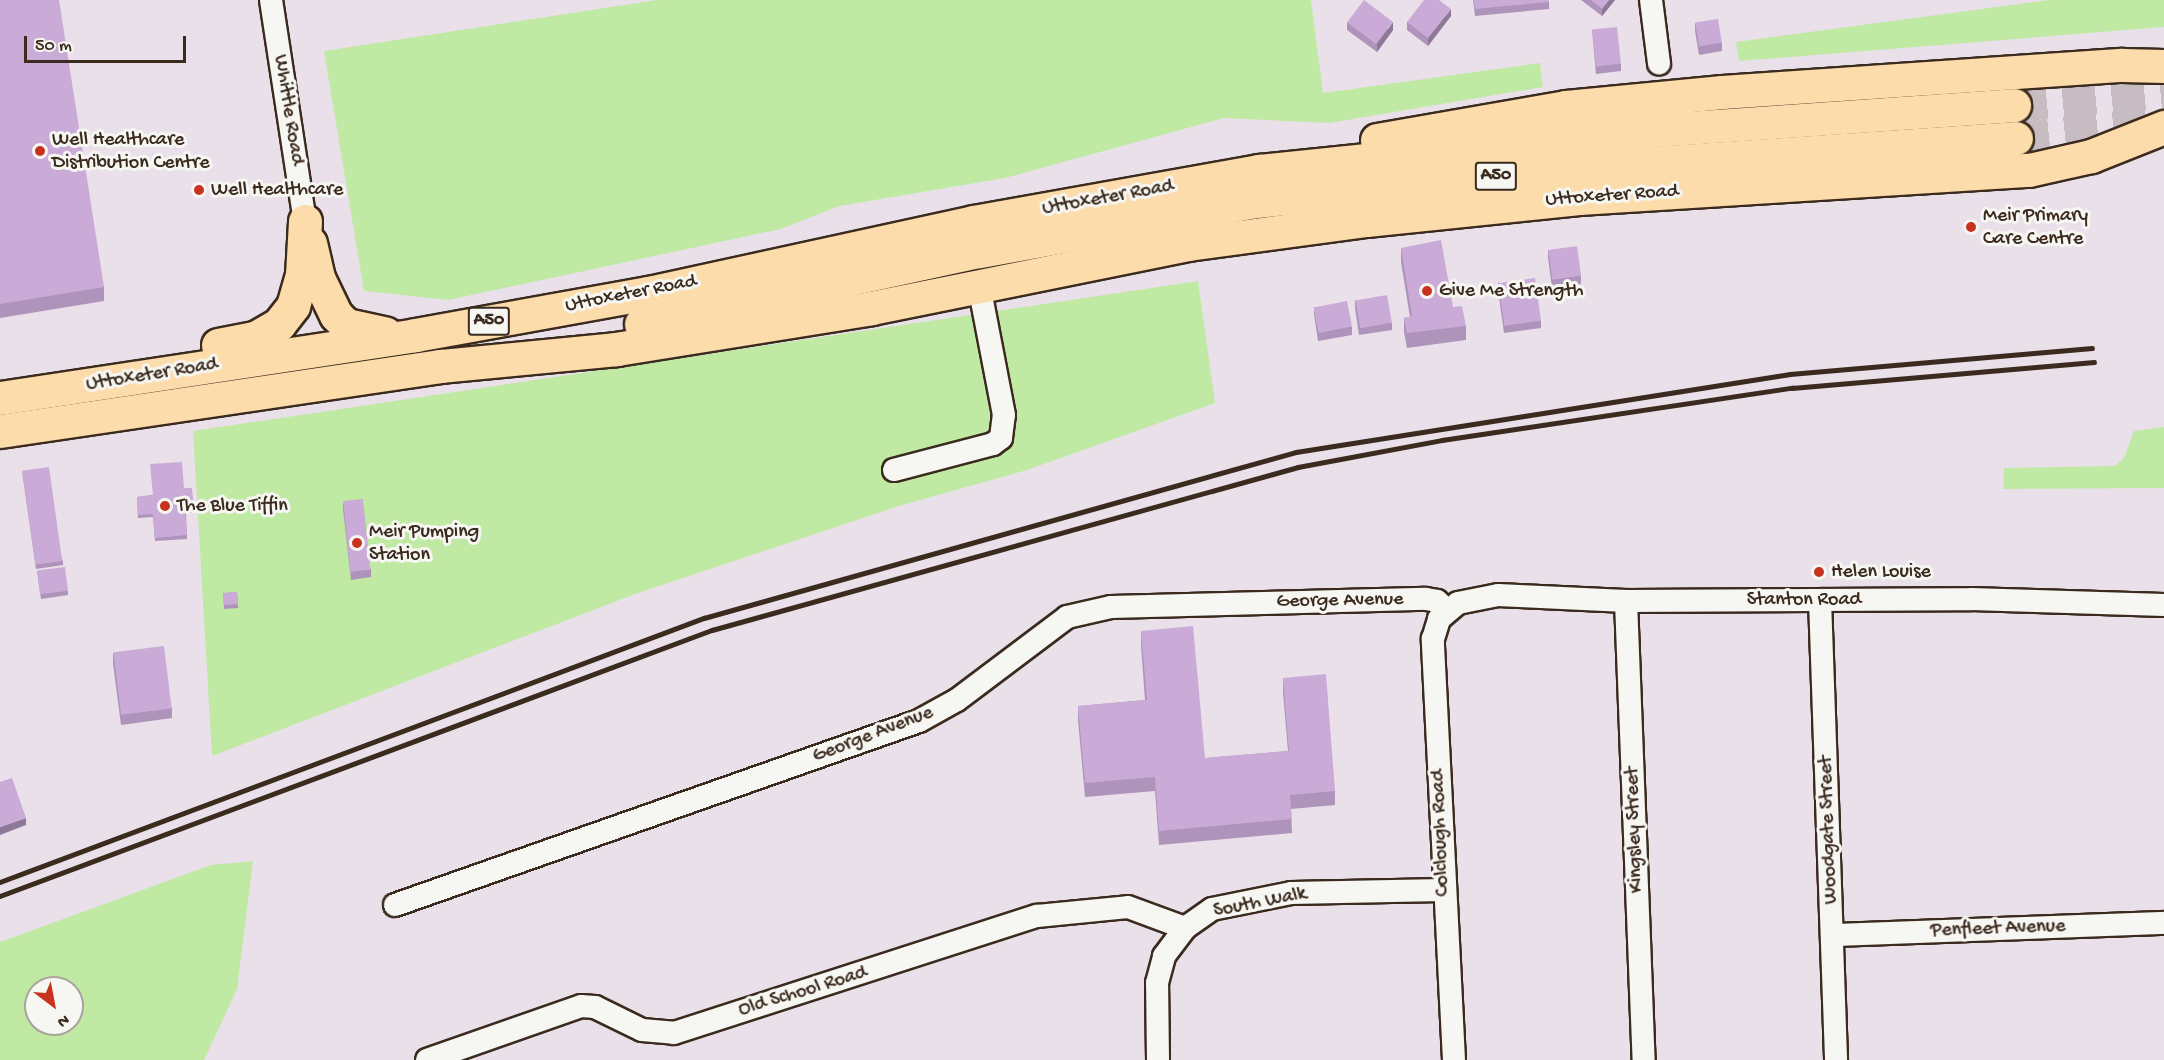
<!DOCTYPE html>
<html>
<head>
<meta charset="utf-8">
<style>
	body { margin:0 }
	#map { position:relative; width:2164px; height:1060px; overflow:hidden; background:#e9e0ea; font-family:"Gochi Hand",sans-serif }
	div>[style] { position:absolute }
	.green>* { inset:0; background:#c0e9a4 }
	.trunk-tunnel>* { height:33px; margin-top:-16.5px; transform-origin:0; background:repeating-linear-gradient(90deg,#c6bcc1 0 33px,transparent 0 49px) }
	.roads { filter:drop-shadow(2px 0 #3b2a1e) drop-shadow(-2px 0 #3b2a1e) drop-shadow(0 2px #3b2a1e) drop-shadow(0 -2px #3b2a1e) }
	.minor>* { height:22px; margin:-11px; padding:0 11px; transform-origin:11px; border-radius:11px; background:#f6f6f2 }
	.trunk>* { height:33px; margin:-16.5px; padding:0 16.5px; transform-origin:16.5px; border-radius:16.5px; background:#fddcac }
	.rail>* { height:4.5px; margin:-2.25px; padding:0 2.25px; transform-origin:2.25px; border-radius:2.25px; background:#3b2a1e }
	.wall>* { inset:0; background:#ae93ba; transform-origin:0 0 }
	.shaded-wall>* { inset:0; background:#8d7897 }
	.building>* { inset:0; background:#caabd8; transform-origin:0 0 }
	.dots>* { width:16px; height:16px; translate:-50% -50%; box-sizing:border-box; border:3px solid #f6f6f2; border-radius:50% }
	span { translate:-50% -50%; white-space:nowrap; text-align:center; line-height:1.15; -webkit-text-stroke:6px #f6f6f2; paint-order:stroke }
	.shield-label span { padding:2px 4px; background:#f6f6f2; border:2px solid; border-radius:4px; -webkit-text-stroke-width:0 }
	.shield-label { font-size:18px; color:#3b2a1e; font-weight:700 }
	.street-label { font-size:20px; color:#3b2a1e }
	.poi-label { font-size:20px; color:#3b2a1e }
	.left { translate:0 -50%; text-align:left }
	.north { position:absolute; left:24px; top:976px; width:60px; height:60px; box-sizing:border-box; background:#f6f6f2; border:2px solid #aba49d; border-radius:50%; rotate:148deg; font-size:16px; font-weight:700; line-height:24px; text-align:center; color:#3b2a1e }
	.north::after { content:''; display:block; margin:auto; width:21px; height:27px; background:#c8321e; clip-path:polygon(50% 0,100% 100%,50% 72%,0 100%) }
	.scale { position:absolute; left:24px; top:36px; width:162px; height:27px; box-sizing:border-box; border:3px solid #3b2a1e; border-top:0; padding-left:8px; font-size:18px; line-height:21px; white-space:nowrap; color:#3b2a1e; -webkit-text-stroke:4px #f6f6f2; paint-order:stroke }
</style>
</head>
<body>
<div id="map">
	<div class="green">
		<div style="clip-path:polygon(657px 0,1311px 0,1323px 93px,1540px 63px,1543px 87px,1329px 123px,1224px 118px,1005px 178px,839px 206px,781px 229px,448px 300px,364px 291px,324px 51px)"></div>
		<div style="clip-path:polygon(2049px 0,2164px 0,2164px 27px,1739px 61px,1736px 42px)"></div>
		<div style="clip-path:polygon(1198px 281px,1215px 403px,1027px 470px,899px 506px,635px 594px,212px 756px,193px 431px)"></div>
		<div style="clip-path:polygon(2164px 427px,2164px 488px,2003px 489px,2004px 468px,2115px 466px,2124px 458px,2134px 431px)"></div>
		<div style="clip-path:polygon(evenodd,253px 861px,237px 989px,204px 1060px,0 1060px,0 942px,211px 865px,253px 861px,36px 988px,72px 988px,72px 1024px,36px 1024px,36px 988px)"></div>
	</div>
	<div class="trunk-tunnel">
		<div style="left:2014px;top:105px;width:151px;rotate:-5.3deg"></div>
		<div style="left:2016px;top:138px;width:147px;rotate:-5.9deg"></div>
	</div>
	<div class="roads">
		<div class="minor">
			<div style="left:271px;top:0;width:224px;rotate:81.3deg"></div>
			<div style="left:1651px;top:0;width:64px;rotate:82.8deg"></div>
			<div style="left:894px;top:470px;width:102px;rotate:-14.7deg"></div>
			<div style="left:993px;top:444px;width:10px;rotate:-37deg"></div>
			<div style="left:1001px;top:438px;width:23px;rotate:-83deg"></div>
			<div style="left:1004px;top:415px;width:132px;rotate:-100.9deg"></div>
			<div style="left:1820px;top:600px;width:460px;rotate:88deg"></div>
			<div style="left:1626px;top:601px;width:459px;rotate:87.8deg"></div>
			<div style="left:395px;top:905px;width:555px;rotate:-19.35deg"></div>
			<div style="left:919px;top:721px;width:43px;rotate:-28.9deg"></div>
			<div style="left:957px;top:700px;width:138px;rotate:-37deg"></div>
			<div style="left:1067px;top:617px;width:45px;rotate:-12.8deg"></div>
			<div style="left:1111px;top:607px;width:315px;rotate:-1.5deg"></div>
			<div style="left:1426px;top:599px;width:11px;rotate:10deg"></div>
			<div style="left:1437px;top:601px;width:13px;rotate:42deg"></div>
			<div style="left:1833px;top:935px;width:331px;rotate:-2.1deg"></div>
			<div style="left:427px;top:1060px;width:163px;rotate:-19.3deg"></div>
			<div style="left:581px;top:1006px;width:14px;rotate:4deg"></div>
			<div style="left:595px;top:1007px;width:52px;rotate:26.1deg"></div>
			<div style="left:642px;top:1030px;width:32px;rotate:5deg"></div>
			<div style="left:674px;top:1033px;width:381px;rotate:-17.9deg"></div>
			<div style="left:1037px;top:916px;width:91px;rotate:-5.6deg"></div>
			<div style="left:1128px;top:907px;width:61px;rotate:20.2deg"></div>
			<div style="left:1158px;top:1060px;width:77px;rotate:-90.7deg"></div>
			<div style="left:1157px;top:983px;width:28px;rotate:-75deg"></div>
			<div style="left:1164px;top:956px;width:35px;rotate:-53deg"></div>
			<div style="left:1185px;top:928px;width:33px;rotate:-35deg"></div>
			<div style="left:1212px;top:909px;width:81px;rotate:-11.4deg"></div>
			<div style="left:1291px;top:893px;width:152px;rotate:-1.1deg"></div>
			<div style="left:1454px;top:1060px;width:422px;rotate:-92.9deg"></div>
			<div style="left:1433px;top:639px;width:21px;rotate:-73deg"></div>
			<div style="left:1439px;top:619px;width:25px;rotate:-40deg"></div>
			<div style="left:1458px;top:603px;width:41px;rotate:-11.3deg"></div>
			<div style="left:1498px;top:595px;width:128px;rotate:2.7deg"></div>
			<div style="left:1626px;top:601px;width:345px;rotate:-0.3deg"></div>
			<div style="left:1971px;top:599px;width:193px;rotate:1.8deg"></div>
		</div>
		<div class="trunk">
			<div style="left:1377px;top:140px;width:192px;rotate:-9.9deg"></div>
			<div style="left:1566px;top:107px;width:157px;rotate:-5.5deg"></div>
			<div style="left:1722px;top:92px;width:401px;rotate:-3.9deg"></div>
			<div style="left:2122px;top:65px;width:42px;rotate:1.4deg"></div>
			<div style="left:310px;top:243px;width:36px;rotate:77deg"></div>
			<div style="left:318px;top:278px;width:41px;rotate:64.1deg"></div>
			<div style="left:336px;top:315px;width:14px;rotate:45deg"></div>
			<div style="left:346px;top:325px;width:40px;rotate:12deg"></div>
			<div style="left:641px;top:324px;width:347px;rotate:-12.2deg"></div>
			<div style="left:980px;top:251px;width:280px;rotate:-10.3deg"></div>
			<div style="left:1256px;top:201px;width:295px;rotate:-6deg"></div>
			<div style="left:1549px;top:170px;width:468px;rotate:-3.9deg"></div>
			<div style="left:218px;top:345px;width:38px;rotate:-11deg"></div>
			<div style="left:255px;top:338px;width:28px;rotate:-30deg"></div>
			<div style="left:279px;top:324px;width:23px;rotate:-52deg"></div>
			<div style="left:293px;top:306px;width:32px;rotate:-74deg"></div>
			<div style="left:302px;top:275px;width:54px;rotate:-86.8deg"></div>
			<div style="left:0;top:398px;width:420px;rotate:-8.6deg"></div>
			<div style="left:415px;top:335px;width:237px;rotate:-10.2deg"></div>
			<div style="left:648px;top:293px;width:333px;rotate:-12.3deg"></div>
			<div style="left:973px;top:222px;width:291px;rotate:-10.1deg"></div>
			<div style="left:1259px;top:171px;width:401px;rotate:-5.9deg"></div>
			<div style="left:1658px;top:130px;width:357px;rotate:-4deg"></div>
			<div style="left:0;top:431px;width:445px;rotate:-8.4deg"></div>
			<div style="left:440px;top:366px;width:177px;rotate:-5.5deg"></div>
			<div style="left:616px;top:349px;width:258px;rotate:-9.1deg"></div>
			<div style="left:871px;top:308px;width:323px;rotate:-11.4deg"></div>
			<div style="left:1188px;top:244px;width:180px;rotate:-7.7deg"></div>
			<div style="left:1366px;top:220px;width:214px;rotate:-5.9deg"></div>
			<div style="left:1579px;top:198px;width:451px;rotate:-3.6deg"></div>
			<div style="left:2029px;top:170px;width:64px;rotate:-12.7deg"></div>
			<div style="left:2091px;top:156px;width:79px;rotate:-21.7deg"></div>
		</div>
	</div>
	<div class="rail">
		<div style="left:0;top:882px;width:752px;rotate:-20.56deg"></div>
		<div style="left:704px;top:618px;width:615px;rotate:-15.66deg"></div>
		<div style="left:1296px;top:452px;width:500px;rotate:-8.97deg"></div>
		<div style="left:1790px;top:374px;width:303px;rotate:-4.9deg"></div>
		<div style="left:0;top:896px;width:760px;rotate:-20.49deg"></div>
		<div style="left:712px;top:630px;width:608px;rotate:-15.54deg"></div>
		<div style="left:1298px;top:467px;width:147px;rotate:-10.6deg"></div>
		<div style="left:1442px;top:440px;width:354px;rotate:-8.5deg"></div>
		<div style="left:1792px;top:388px;width:303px;rotate:-4.9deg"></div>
	</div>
	<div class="wall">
		<div style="clip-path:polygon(0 0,104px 287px,104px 301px,0 318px)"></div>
		<div style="clip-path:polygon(1473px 0,1549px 0,1549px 9px,1475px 16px)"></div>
		<div style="clip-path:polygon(1581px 0,1615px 0,1602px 16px)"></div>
		<div style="clip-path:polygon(1451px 16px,1428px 46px,1407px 30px,1407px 22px)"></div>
		<div style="clip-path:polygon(1347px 22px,1393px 30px,1377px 52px,1347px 30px)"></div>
		<div style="clip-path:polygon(1695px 23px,1722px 43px,1722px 51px,1699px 55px,1695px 31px)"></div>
		<div style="clip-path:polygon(1592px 29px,1621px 64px,1621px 71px,1596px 74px)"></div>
		<div style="clip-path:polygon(1401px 248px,1453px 307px,1466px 326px,1466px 340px,1407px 348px,1404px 332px,1404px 318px,1410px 317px,1401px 262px)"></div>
		<div style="clip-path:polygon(1548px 250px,1581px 276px,1581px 284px,1552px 288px,1548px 258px)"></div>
		<div style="clip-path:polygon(1498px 282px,1541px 321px,1541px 328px,1504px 333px,1498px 290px)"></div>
		<div style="clip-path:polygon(1355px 300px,1392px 323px,1392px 330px,1359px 335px,1355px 308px)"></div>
		<div style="clip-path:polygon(1314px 307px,1352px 327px,1352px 335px,1318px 341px,1314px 314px)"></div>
		<div style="clip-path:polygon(22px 471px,63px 561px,63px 565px,36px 569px)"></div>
		<div style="clip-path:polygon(184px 488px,194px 508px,194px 512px,186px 513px,187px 539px,155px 541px,153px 517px,138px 518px,137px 497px,152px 495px)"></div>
		<div style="clip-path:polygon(343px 502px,371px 570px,371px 577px,351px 580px,343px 509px)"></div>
		<div style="clip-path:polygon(37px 571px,68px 591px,68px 595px,41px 599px)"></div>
		<div style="left:237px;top:592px;width:16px;height:14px;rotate:86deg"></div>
		<div style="clip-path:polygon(1141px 631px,1205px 758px,1288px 751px,1283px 692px,1283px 678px,1335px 791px,1335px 805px,1291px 809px,1292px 833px,1159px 845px,1155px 791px,1085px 797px,1078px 720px,1078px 706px,1145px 700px,1141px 645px)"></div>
		<div style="clip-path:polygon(113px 653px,172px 708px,172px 718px,121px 725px,113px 664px)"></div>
	</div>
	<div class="shaded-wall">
		<div style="clip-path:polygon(1609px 0,1615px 0,1602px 16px,1602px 9px)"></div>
		<div style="clip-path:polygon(1451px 9px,1451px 16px,1428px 46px,1428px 38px)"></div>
		<div style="clip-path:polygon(1393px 22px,1393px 30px,1377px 52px,1377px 44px)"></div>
		<div style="clip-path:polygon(26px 818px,26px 825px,0 835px,0 827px)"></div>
	</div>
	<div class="building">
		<div style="clip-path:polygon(0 0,59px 0,104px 287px,0 304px)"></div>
		<div style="left:1364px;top:0;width:36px;height:28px;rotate:37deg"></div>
		<div style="clip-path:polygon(1424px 0,1439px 0,1451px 9px,1428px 38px,1407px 22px)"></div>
		<div style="clip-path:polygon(1474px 0,1549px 0,1549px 2px,1475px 9px)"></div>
		<div style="clip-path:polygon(1591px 0,1609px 0,1602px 9px)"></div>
		<div style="left:1718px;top:19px;width:24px;height:23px;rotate:81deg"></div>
		<div style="left:1617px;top:27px;width:37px;height:25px;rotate:84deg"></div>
		<div style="clip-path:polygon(1441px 240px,1453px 307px,1462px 306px,1466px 326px,1407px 333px,1404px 318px,1412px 316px,1401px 248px)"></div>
		<div style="left:1577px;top:246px;width:30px;height:29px;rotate:82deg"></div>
		<div style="left:1535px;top:278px;width:43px;height:37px;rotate:82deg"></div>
		<div style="left:1387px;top:295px;width:28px;height:32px;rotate:80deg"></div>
		<div style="left:1347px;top:301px;width:26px;height:34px;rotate:79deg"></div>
		<div style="clip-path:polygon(182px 462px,184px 488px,192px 488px,194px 508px,185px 509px,187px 535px,155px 538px,153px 514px,138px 515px,137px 497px,153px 495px,150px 464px)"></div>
		<div style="left:49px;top:467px;width:95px;height:27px;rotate:82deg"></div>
		<div style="left:363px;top:499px;width:71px;height:20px;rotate:84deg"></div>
		<div style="left:65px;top:567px;width:24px;height:28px;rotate:83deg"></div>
		<div style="left:237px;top:592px;width:12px;height:14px;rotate:85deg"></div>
		<div style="clip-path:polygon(1193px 626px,1205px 758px,1289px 751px,1283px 678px,1326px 674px,1335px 791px,1290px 795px,1292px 819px,1159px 831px,1155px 777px,1085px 783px,1078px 706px,1147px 700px,1141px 631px)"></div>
		<div style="left:164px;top:646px;width:63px;height:51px;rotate:83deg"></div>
		<div style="clip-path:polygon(12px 778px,26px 818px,0 827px,0 782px)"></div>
	</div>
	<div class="dots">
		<div style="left:40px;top:151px;background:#c8321e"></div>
		<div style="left:199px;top:190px;background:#c8321e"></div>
		<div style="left:1971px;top:227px;background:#c8321e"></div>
		<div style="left:1427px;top:291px;background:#c8321e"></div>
		<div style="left:165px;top:506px;background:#c8321e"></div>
		<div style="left:357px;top:543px;background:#c8321e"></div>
		<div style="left:1819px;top:572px;background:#c8321e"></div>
	</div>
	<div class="shield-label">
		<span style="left:1496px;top:176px">A50</span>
		<span style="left:489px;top:321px">A50</span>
	</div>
	<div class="street-label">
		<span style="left:288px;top:110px;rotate:81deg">Whittle Road</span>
		<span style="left:1612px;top:196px;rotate:-4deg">Uttoxeter Road</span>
		<span style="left:1108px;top:198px;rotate:-10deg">Uttoxeter Road</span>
		<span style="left:631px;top:294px;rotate:-11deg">Uttoxeter Road</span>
		<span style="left:152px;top:375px;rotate:-9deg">Uttoxeter Road</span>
		<span style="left:1804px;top:600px">Stanton Road</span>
		<span style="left:1340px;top:601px;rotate:-1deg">George Avenue</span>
		<span style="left:873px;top:735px;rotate:-21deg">George Avenue</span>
		<span style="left:1635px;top:830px;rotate:-92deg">Kingsley Street</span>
		<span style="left:1829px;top:830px;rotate:-92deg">Woodgate Street</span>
		<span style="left:1441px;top:833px;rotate:-92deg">Colclough Road</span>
		<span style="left:1260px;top:903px;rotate:-11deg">South Walk</span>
		<span style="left:1998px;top:929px;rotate:-2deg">Penfleet Avenue</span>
		<span style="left:803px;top:992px;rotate:-17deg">Old School Road</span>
	</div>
	<div class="poi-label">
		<span class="left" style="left:52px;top:152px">Well Healthcare<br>Distribution Centre</span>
		<span class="left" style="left:211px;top:190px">Well Healthcare</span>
		<span class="left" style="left:1983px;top:228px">Meir Primary<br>Care Centre</span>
		<span class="left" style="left:1439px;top:291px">Give Me Strength</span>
		<span class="left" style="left:177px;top:506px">The Blue Tiffin</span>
		<span class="left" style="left:369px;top:544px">Meir Pumping<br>Station</span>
		<span class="left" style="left:1831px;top:572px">Helen Louise</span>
	</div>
	<div class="north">N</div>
	<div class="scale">50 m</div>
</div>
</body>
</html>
